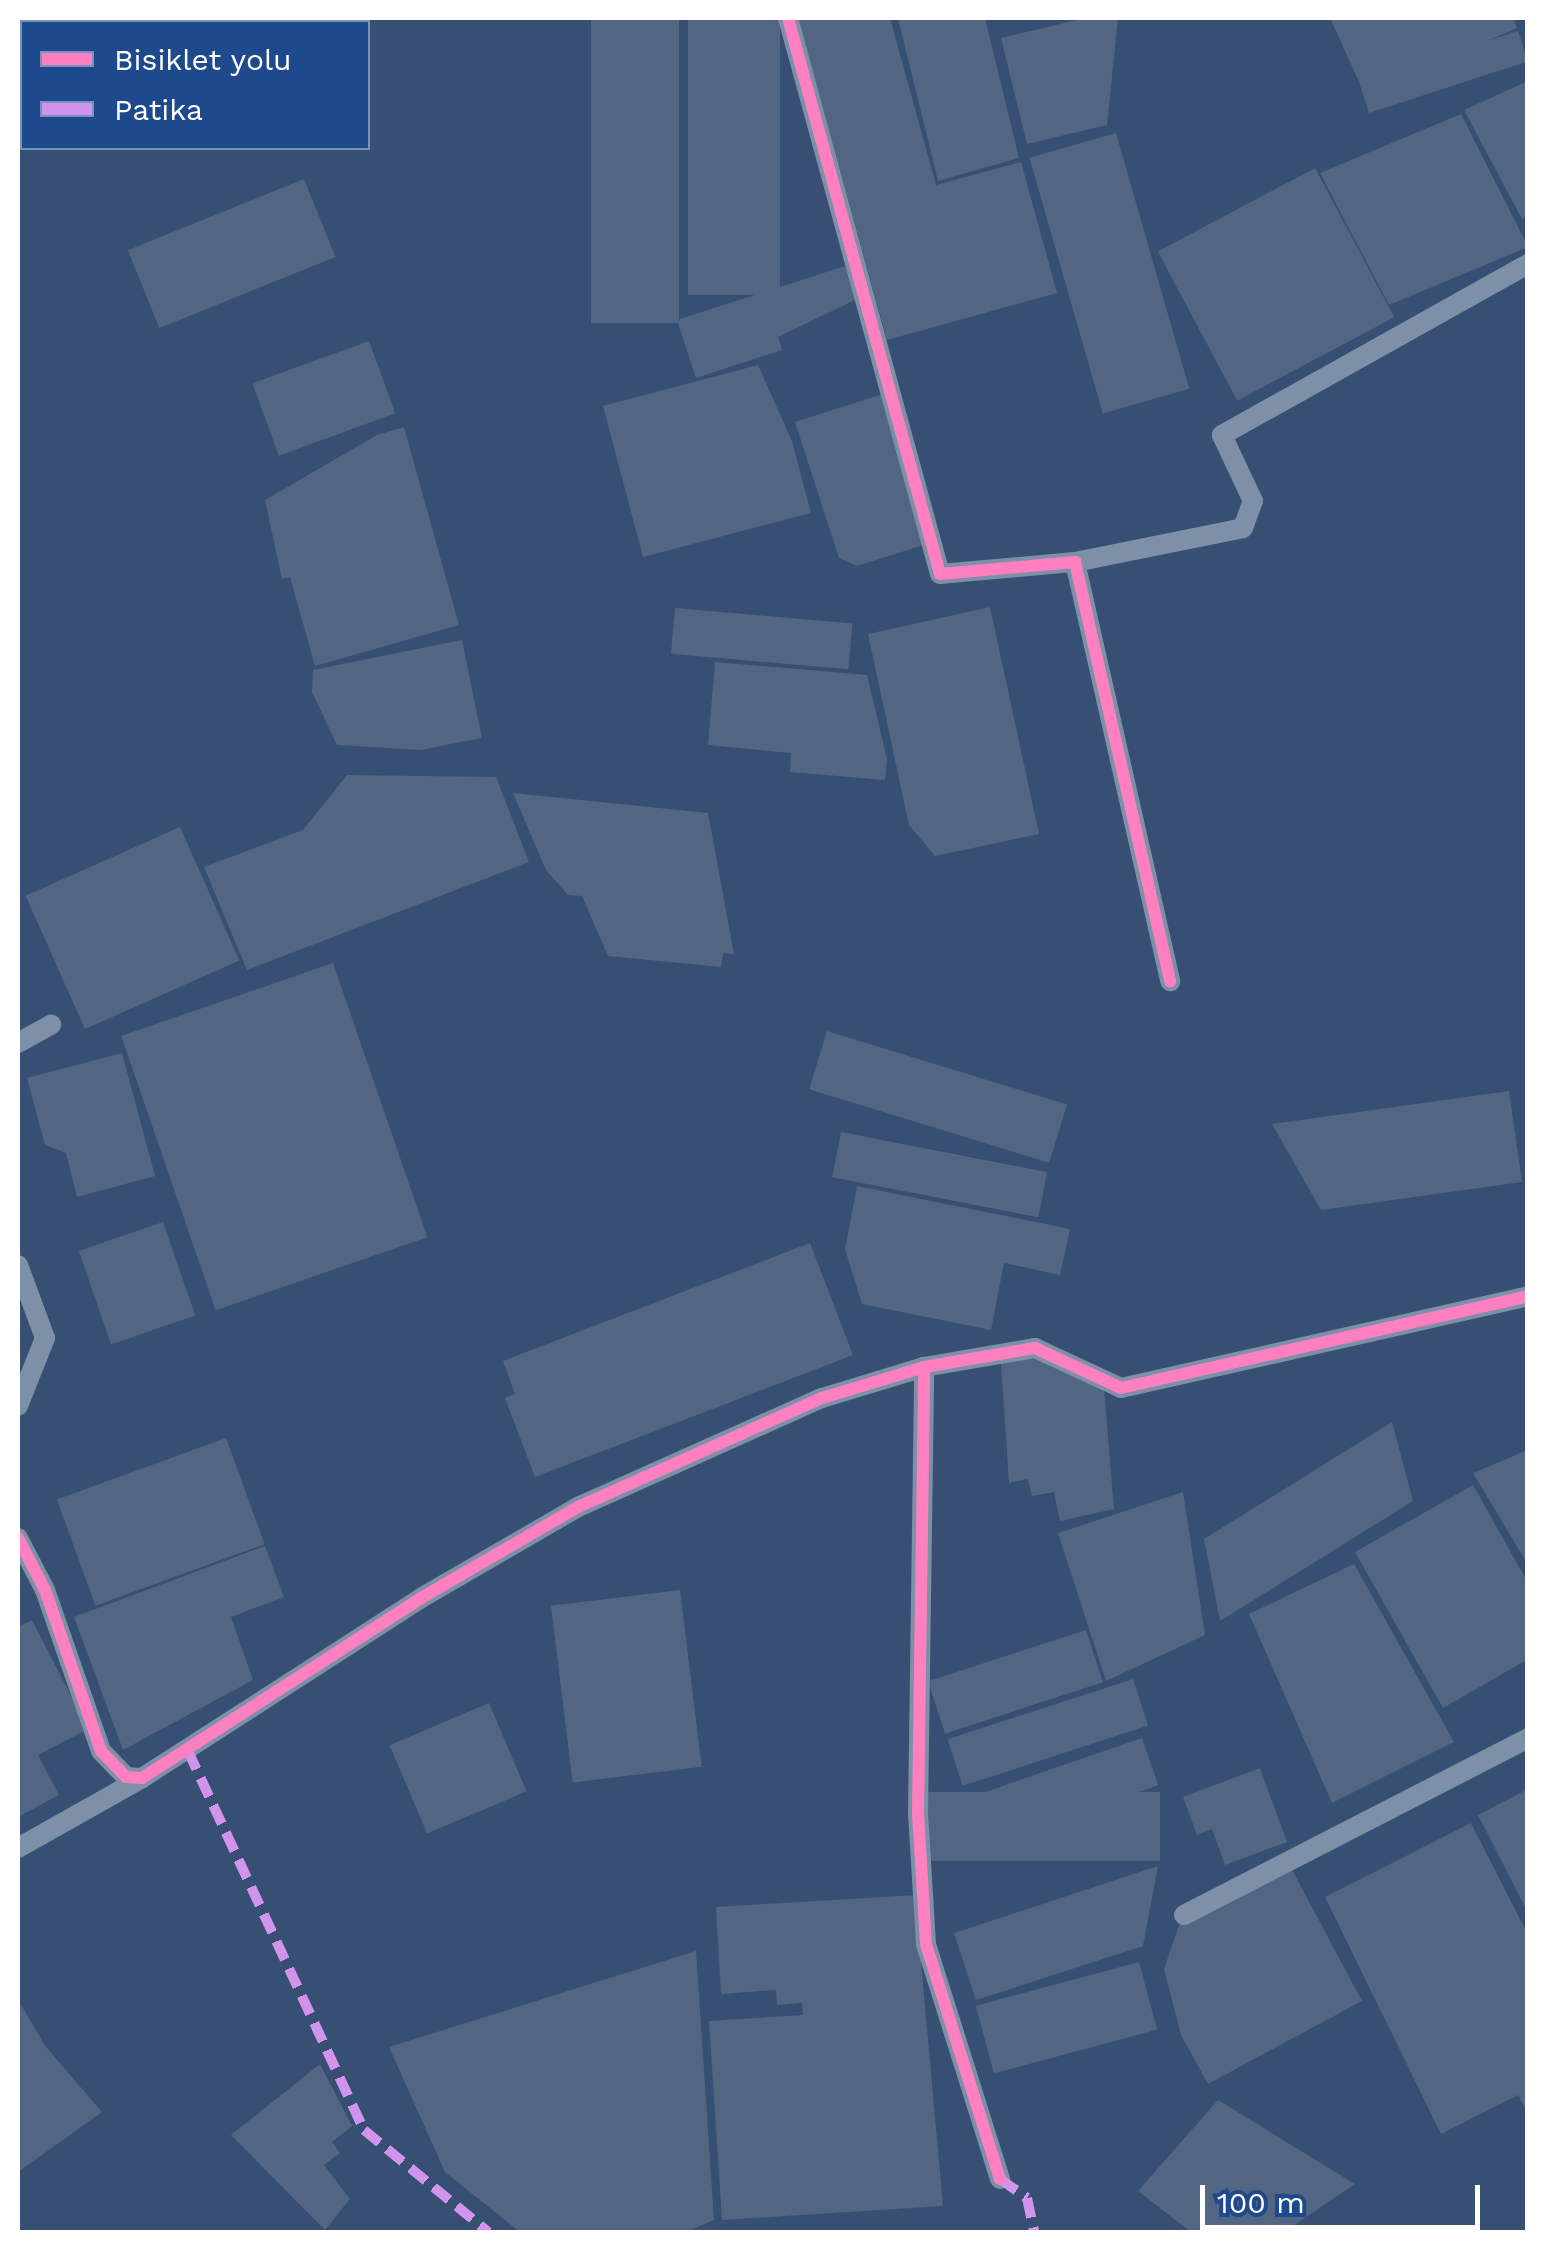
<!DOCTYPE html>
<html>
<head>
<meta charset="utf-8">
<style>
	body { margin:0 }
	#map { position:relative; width:1545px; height:2250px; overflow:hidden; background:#374f73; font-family:"Work Sans",sans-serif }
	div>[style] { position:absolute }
	.building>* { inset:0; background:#526683; transform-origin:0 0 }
	.minor>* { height:20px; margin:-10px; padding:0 10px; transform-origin:10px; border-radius:10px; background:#7e90a7 }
	.quiet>* { height:10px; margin-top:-5px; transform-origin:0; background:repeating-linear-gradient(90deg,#d193ec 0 20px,transparent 0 30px) }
	.cycleway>* { height:12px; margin:-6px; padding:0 6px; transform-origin:6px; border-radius:6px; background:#ff80c0 }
	span { translate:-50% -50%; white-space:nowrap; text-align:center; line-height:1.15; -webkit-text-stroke:9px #1e498c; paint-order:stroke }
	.frame { position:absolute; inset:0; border:20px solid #fff; pointer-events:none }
	.legend { position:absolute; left:20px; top:20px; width:350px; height:130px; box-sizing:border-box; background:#1e498c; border:2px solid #7892ba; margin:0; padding:12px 18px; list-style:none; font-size:30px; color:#fff }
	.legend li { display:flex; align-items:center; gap:20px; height:50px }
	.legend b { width:50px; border:2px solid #7892ba }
	.scale { position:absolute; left:1200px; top:2185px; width:280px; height:45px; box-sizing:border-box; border:5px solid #fff; border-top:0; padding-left:12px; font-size:30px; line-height:35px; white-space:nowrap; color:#fff; -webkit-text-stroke:8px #1e498c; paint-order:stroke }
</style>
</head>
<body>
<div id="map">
	<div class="building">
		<div style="left:591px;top:18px;width:88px;height:305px"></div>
		<div style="left:688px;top:18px;width:92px;height:277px"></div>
		<div style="clip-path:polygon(798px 18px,890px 18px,936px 185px,1021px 162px,1057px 293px,887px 340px)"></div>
		<div style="clip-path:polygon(898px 18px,985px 18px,1019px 158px,938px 181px)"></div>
		<div style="clip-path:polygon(1085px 18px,1118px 18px,1107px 125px,1027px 144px,1001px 38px)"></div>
		<div style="clip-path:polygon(1330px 18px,1513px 18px,1517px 28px,1365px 95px)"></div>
		<div style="left:1518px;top:31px;width:32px;height:167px;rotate:72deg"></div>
		<div style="clip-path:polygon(1528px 81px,1528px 216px,1522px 219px,1464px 110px)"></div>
		<div style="clip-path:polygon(1461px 114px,1528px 247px,1389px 305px,1320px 173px)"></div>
		<div style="left:1116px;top:133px;width:266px;height:90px;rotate:74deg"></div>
		<div style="left:1315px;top:168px;width:169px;height:178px;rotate:62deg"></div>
		<div style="left:304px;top:179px;width:84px;height:190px;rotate:68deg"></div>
		<div style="clip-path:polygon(848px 265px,859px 298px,778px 337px,782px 350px,696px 378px,677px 320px)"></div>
		<div style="left:369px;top:341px;width:77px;height:124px;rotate:70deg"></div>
		<div style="clip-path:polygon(758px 365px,792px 441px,811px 513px,643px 557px,603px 406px)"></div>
		<div style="clip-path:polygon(883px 394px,930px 543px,857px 566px,839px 558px,795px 422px)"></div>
		<div style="clip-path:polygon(404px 427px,459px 625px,315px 666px,290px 577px,282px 579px,265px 500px,377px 435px)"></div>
		<div style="clip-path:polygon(990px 607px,1039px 834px,935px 856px,909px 825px,868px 634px)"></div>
		<div style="left:675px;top:608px;width:178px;height:46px;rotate:5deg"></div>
		<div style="clip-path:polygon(462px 640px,482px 738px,420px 750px,337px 745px,312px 692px,313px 670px)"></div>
		<div style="clip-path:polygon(715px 662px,867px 675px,887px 759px,885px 780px,790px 772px,791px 753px,708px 745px)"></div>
		<div style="clip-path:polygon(347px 775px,496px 777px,529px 862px,247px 970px,204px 867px,303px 830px)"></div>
		<div style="clip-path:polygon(513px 793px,708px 813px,734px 954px,723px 953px,721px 967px,608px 956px,582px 896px,568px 895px,546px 870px)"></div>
		<div style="left:180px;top:827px;width:146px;height:169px;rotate:66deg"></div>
		<div style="left:333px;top:963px;width:290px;height:224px;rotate:71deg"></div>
		<div style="left:827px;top:1031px;width:251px;height:61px;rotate:17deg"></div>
		<div style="clip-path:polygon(122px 1053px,155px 1176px,77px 1197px,66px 1153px,45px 1145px,27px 1078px)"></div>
		<div style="clip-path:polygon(1509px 1091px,1522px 1182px,1321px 1210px,1272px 1124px)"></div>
		<div style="left:841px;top:1132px;width:210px;height:46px;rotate:11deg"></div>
		<div style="clip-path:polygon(857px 1186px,1070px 1229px,1060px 1275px,1004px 1263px,991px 1330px,862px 1304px,845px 1249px)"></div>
		<div style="left:163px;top:1222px;width:99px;height:89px;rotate:71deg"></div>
		<div style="clip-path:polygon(810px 1243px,853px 1355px,535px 1477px,505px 1398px,515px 1394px,503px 1361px)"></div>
		<div style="clip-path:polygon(1041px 1355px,1104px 1389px,1114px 1509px,1060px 1521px,1054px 1492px,1032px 1496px,1028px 1479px,1009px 1483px,1001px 1363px)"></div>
		<div style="clip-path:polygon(1392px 1422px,1413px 1501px,1220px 1621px,1204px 1539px)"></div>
		<div style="left:226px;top:1438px;width:113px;height:180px;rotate:70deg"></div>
		<div style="clip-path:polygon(1528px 1450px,1528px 1565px,1473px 1473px)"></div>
		<div style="clip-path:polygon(1473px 1485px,1528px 1583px,1528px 1659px,1443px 1708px,1355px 1552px)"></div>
		<div style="clip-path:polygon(1183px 1492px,1205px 1635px,1106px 1681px,1058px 1533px)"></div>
		<div style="clip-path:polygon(265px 1546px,284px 1597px,231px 1617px,253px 1680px,123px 1750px,74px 1617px)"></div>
		<div style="clip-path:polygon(1354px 1564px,1454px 1742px,1332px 1803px,1249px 1614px)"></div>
		<div style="left:680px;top:1590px;width:178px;height:130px;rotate:83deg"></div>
		<div style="clip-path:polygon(32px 1620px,88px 1729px,38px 1755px,59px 1795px,18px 1817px,18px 1627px)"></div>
		<div style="left:1086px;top:1630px;width:55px;height:166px;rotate:72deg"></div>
		<div style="left:1133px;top:1679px;width:49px;height:195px;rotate:72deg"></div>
		<div style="left:489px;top:1703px;width:96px;height:108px;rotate:67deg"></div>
		<div style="left:1142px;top:1738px;width:50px;height:226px;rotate:71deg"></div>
		<div style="clip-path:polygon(1260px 1768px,1287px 1842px,1225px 1865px,1212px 1829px,1197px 1835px,1183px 1797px)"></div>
		<div style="clip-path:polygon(1528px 1789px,1528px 1913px,1478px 1815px)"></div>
		<div style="left:1160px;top:1792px;width:69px;height:240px;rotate:90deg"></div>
		<div style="clip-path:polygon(1471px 1823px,1528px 1935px,1528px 2114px,1518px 2095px,1441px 2134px,1325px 1897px)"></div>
		<div style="clip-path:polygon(1158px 1866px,1143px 1946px,976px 2000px,954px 1933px)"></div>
		<div style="clip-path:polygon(1290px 1866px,1362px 2001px,1208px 2084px,1181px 2035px,1164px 1969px,1179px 1925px)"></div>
		<div style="clip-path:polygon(915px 1895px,943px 2206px,722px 2220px,709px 2021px,803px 2015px,802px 2003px,777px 2005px,776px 1990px,721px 1994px,716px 1907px)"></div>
		<div style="clip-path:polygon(696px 1951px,714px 2220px,686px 2232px,520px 2232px,445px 2172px,389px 2047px)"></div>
		<div style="left:1139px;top:1962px;width:70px;height:169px;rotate:75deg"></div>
		<div style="clip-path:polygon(18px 2000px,46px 2047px,102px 2112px,18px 2172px)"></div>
		<div style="clip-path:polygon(320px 2064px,352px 2126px,332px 2142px,340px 2153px,324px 2165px,350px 2199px,325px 2230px,231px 2135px)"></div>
		<div style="clip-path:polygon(1218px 2100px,1355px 2184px,1284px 2232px,1191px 2232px,1138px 2191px)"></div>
	</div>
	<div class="minor">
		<div style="left:788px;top:18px;width:576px;rotate:74.71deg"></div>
		<div style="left:940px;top:574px;width:136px;rotate:-5.1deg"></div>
		<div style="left:1075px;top:562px;width:430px;rotate:77.2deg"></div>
		<div style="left:303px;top:22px;width:16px;rotate:-14deg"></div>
		<div style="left:18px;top:126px;width:4px;rotate:-14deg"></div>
		<div style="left:1075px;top:562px;width:171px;rotate:-11.4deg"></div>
		<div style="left:1243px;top:528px;width:29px;rotate:-70deg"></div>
		<div style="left:1253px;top:501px;width:73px;rotate:-115.2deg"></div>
		<div style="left:1222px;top:435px;width:351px;rotate:-29.2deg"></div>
		<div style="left:18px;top:1043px;width:38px;rotate:-29deg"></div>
		<div style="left:18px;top:1265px;width:78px;rotate:69.7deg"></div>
		<div style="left:45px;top:1338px;width:73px;rotate:111.7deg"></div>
		<div style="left:18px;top:1538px;width:59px;rotate:62.6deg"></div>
		<div style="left:45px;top:1590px;width:170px;rotate:70.8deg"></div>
		<div style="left:101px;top:1751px;width:36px;rotate:46deg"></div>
		<div style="left:126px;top:1777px;width:16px;rotate:4deg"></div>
		<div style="left:142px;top:1778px;width:332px;rotate:-32.8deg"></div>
		<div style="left:421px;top:1598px;width:181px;rotate:-30.1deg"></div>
		<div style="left:578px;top:1507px;width:267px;rotate:-24.1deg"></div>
		<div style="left:822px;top:1398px;width:107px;rotate:-16.9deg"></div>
		<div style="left:18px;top:1848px;width:142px;rotate:-29.4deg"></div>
		<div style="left:1184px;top:1915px;width:387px;rotate:-27.2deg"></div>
		<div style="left:1000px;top:2179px;width:246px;rotate:-107.5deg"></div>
		<div style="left:926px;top:1944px;width:130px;rotate:-93.5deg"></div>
		<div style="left:918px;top:1814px;width:447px;rotate:-89.2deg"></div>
		<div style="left:924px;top:1367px;width:113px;rotate:-9.7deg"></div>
		<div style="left:1035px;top:1348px;width:95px;rotate:24.9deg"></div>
		<div style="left:1121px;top:1388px;width:417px;rotate:-12.7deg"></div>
	</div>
	<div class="quiet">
		<div style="left:188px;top:1751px;width:418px;rotate:65.1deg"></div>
		<div style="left:364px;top:2130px;width:161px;rotate:39.4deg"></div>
		<div style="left:1000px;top:2179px;width:33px;rotate:35deg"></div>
		<div style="left:1027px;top:2198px;width:35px;rotate:78deg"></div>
	</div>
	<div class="cycleway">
		<div style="left:788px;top:18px;width:576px;rotate:74.71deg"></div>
		<div style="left:940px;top:574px;width:136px;rotate:-5.1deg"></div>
		<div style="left:1075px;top:562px;width:430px;rotate:77.2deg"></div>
		<div style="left:18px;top:1538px;width:59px;rotate:62.6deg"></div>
		<div style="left:45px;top:1590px;width:170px;rotate:70.8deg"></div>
		<div style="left:101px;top:1751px;width:36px;rotate:46deg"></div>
		<div style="left:126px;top:1777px;width:16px;rotate:4deg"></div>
		<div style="left:142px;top:1778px;width:332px;rotate:-32.8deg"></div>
		<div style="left:421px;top:1598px;width:181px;rotate:-30.1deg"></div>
		<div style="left:578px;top:1507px;width:267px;rotate:-24.1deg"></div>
		<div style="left:822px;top:1398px;width:107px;rotate:-16.9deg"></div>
		<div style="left:1000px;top:2179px;width:246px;rotate:-107.5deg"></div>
		<div style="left:926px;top:1944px;width:130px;rotate:-93.5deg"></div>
		<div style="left:918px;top:1814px;width:447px;rotate:-89.2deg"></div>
		<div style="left:924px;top:1367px;width:113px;rotate:-9.7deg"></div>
		<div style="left:1035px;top:1348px;width:95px;rotate:24.9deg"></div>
		<div style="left:1121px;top:1388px;width:417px;rotate:-12.7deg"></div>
	</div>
	<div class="frame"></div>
	<ul class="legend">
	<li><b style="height:12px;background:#ff80c0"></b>Bisiklet yolu</li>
	<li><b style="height:12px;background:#d193ec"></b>Patika</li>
	</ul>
	<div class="scale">100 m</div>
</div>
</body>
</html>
